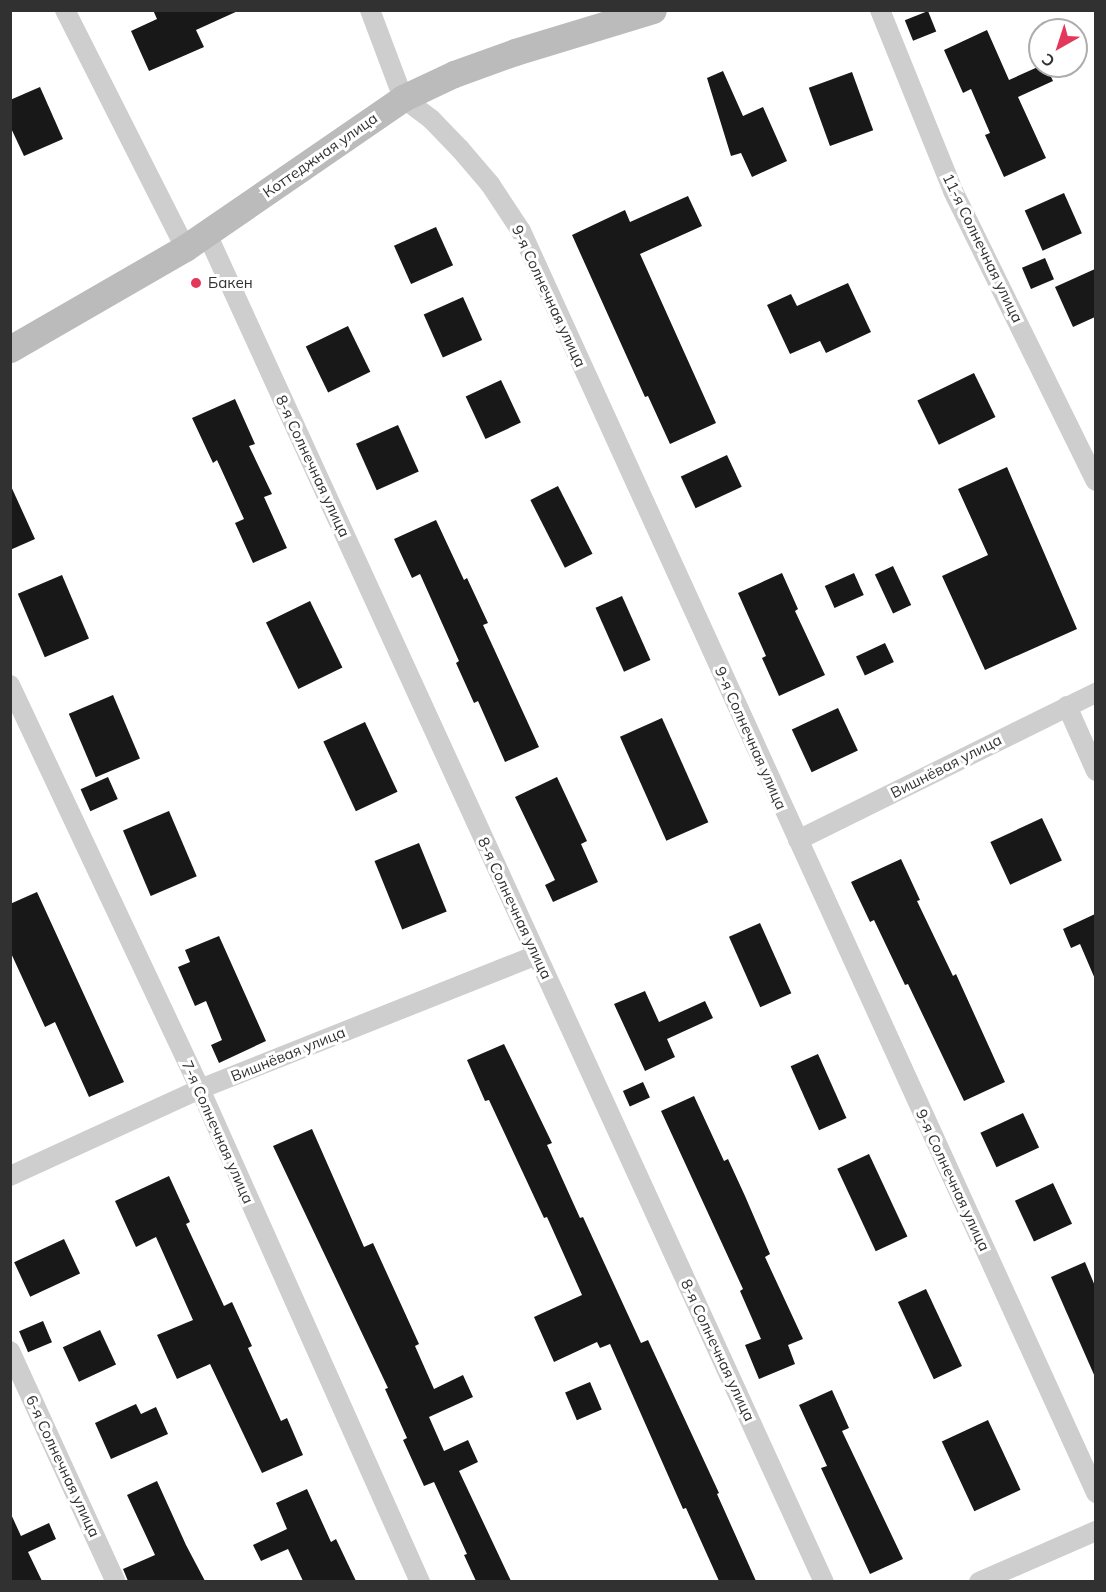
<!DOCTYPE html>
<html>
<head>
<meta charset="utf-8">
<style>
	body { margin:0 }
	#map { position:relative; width:1106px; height:1592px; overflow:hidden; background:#fff; font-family:Mulish,sans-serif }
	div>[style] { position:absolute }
	.building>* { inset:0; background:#181818; transform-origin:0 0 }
	.street>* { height:20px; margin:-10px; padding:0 10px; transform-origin:10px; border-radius:10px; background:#cecece }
	.secondary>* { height:27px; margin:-13.5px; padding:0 13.5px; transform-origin:13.5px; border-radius:13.5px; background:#bbb }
	.dots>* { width:16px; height:16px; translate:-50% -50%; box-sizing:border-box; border:3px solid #fff; border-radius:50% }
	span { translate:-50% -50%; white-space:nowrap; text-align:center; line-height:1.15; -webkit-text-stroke:6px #fff; paint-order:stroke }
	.street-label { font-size:15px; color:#313131 }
	.poi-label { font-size:15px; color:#313131 }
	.left { translate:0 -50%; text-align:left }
	.frame { position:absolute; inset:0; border:12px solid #313131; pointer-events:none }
	.north { position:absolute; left:1028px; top:18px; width:60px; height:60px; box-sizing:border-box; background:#fff; border:2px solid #adadad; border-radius:50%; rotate:219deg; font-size:16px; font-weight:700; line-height:24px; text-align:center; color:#313131 }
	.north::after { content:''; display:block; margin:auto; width:21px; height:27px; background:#e3385a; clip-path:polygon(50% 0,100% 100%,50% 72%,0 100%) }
</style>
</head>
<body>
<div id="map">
	<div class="building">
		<div style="clip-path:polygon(153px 10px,240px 10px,196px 30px,204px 47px,149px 71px,131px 31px,157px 19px)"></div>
		<div style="left:928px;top:11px;width:22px;height:25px;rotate:68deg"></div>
		<div style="clip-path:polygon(987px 30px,1009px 80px,1040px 66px,1046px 66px,1053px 81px,1018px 97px,1046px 158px,1004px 177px,985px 135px,990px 133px,971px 89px,963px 93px,944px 50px)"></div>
		<div style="clip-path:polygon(723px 71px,743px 116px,763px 107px,787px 161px,752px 177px,741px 153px,731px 156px,707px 78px)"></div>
		<div style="left:852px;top:72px;width:62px;height:46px;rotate:70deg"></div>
		<div style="clip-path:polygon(40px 87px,63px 139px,24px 156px,10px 126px,10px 100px)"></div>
		<div style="left:1064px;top:193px;width:44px;height:43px;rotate:66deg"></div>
		<div style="clip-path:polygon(688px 196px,702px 226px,640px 254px,716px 423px,670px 444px,648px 396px,645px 397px,572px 235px,625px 210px,630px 222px)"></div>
		<div style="left:436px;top:227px;width:42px;height:46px;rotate:66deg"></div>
		<div style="left:1045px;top:258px;width:23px;height:25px;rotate:67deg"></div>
		<div style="clip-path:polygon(1095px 269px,1095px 317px,1073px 327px,1055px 287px)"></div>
		<div style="clip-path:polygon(848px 283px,871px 332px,826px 353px,820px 341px,790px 354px,767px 305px,791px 294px,797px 306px)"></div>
		<div style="left:463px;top:297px;width:47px;height:43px;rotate:66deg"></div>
		<div style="left:348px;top:326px;width:51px;height:47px;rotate:64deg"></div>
		<div style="left:974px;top:373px;width:49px;height:63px;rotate:64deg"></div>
		<div style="left:501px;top:380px;width:47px;height:39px;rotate:65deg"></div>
		<div style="clip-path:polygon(235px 399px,255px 444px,249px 446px,272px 494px,264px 497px,287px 548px,253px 563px,235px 523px,244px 519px,217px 460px,213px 463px,192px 418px)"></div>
		<div style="left:398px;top:425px;width:51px;height:46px;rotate:66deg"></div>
		<div style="left:727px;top:455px;width:35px;height:51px;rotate:65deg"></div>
		<div style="clip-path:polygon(1007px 467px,1077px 629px,985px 670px,942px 576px,988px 555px,958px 489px)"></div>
		<div style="clip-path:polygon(10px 484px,35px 539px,10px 550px)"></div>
		<div style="left:558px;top:486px;width:76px;height:31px;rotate:63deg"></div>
		<div style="clip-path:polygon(436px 520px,464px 580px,467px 578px,488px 623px,483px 625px,539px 747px,505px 762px,478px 701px,474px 703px,456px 663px,459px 661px,420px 574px,412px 578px,394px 539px)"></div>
		<div style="left:893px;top:566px;width:43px;height:20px;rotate:65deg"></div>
		<div style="clip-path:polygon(782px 573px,798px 609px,795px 611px,825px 675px,779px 696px,762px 658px,766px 656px,738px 593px)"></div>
		<div style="left:854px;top:573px;width:24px;height:32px;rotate:66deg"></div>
		<div style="left:62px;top:575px;width:69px;height:48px;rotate:67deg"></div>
		<div style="left:622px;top:596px;width:70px;height:29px;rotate:66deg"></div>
		<div style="left:310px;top:601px;width:74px;height:49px;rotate:64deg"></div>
		<div style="left:885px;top:643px;width:21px;height:32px;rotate:65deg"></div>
		<div style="left:113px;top:695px;width:69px;height:48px;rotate:67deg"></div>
		<div style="left:838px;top:708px;width:47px;height:51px;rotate:65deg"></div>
		<div style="left:662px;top:718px;width:114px;height:46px;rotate:66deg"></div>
		<div style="left:365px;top:722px;width:77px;height:46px;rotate:65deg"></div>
		<div style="left:108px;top:777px;width:24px;height:30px;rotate:66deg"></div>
		<div style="clip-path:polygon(557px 777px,587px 841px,581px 844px,598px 882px,553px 902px,545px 885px,555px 880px,515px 797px)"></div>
		<div style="left:169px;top:811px;width:71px;height:50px;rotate:67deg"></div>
		<div style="left:1042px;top:818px;width:47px;height:57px;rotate:65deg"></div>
		<div style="left:419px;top:843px;width:74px;height:48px;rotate:68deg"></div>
		<div style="clip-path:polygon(901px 859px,920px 900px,917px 901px,953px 976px,956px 974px,1005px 1082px,964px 1101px,908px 984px,905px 985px,874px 920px,870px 922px,851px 882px)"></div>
		<div style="clip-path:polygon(37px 892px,124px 1082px,89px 1097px,55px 1022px,45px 1027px,10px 951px,10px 904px)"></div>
		<div style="clip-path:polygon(1095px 914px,1095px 979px,1080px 944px,1071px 948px,1063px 929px)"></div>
		<div style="left:760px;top:923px;width:77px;height:34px;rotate:66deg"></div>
		<div style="clip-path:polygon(219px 936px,266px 1041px,219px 1063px,211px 1045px,222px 1040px,206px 1001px,195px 1006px,178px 967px,190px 962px,185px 950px)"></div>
		<div style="clip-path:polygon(645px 991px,659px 1022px,705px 1001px,713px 1018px,667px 1039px,675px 1057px,645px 1071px,614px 1004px)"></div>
		<div style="clip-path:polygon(504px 1044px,552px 1143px,547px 1145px,580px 1218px,583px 1217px,641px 1343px,648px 1340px,719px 1493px,717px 1494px,756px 1581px,719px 1581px,686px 1508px,683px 1509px,610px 1344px,600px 1348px,597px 1342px,554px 1362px,534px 1317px,582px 1295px,547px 1217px,544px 1218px,489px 1100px,485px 1101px,467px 1060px)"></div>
		<div style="left:818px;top:1054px;width:70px;height:30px;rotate:66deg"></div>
		<div style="left:643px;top:1082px;width:17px;height:22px;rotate:66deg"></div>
		<div style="clip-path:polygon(694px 1096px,724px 1161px,728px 1159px,745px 1196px,770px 1254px,765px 1257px,803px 1339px,788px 1345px,795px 1364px,759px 1379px,745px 1345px,761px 1339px,740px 1291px,743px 1289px,661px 1111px)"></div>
		<div style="left:1023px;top:1113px;width:38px;height:47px;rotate:65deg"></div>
		<div style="clip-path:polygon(312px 1129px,364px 1247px,373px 1243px,399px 1300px,419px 1344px,415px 1346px,434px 1389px,463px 1375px,473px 1397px,429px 1417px,444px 1451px,468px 1440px,478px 1462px,459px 1471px,511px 1581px,476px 1581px,464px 1555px,467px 1554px,434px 1482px,424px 1486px,403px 1440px,407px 1438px,385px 1389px,388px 1388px,273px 1146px)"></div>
		<div style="left:869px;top:1154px;width:91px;height:35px;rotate:65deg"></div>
		<div style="clip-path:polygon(169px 1176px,190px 1222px,186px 1224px,224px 1306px,232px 1302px,252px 1346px,248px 1348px,281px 1421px,287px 1418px,303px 1455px,262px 1473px,210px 1364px,177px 1379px,157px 1335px,193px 1320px,156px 1237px,136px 1247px,115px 1201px)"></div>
		<div style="left:1053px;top:1183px;width:45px;height:42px;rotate:65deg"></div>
		<div style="left:64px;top:1239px;width:38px;height:55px;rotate:65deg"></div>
		<div style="clip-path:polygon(1085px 1262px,1095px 1286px,1095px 1377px,1051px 1277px)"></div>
		<div style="left:926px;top:1289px;width:85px;height:31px;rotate:65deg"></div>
		<div style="left:43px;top:1321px;width:23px;height:26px;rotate:67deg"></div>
		<div style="left:100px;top:1330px;width:38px;height:41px;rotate:65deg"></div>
		<div style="left:590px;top:1382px;width:30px;height:27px;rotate:67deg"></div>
		<div style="clip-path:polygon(832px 1390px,849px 1428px,842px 1431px,903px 1559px,870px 1574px,821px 1468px,827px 1466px,799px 1405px)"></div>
		<div style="clip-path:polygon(136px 1404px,141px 1414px,156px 1407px,168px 1434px,111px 1459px,95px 1423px)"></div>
		<div style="left:988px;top:1420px;width:77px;height:51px;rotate:65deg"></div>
		<div style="clip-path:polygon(157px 1481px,186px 1545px,205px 1581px,128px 1581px,123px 1569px,155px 1555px,127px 1495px)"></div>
		<div style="clip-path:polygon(307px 1489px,331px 1542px,336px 1539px,356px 1581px,303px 1581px,288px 1549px,261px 1561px,253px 1545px,287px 1529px,276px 1503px)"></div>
		<div style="clip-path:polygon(10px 1512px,21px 1536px,49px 1523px,56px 1539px,28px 1552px,42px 1581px,10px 1581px)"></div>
	</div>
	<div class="street">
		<div style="left:65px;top:10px;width:267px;rotate:63.2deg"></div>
		<div style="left:370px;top:10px;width:94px;rotate:69.4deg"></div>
		<div style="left:403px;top:98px;width:35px;rotate:37deg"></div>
		<div style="left:431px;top:119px;width:42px;rotate:46deg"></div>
		<div style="left:460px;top:149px;width:46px;rotate:49.4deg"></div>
		<div style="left:490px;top:184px;width:56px;rotate:56.6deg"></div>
		<div style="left:521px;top:231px;width:1387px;rotate:65.5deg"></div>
		<div style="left:880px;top:10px;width:195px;rotate:68deg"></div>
		<div style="left:953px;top:191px;width:323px;rotate:63.8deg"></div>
		<div style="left:207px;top:234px;width:1482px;rotate:65.41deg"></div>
		<div style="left:10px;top:685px;width:446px;rotate:64.8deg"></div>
		<div style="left:200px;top:1089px;width:540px;rotate:65.95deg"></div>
		<div style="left:1067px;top:706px;width:71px;rotate:66deg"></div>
		<div style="left:798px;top:840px;width:332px;rotate:-26.3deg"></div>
		<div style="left:10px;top:1176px;width:209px;rotate:-24.6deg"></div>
		<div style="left:200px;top:1089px;width:362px;rotate:-21.7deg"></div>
		<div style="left:10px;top:1351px;width:254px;rotate:65.4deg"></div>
		<div style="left:979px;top:1582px;width:128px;rotate:-23.6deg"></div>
	</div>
	<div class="secondary">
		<div style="left:10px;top:349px;width:202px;rotate:-30deg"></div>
		<div style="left:185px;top:248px;width:265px;rotate:-34.5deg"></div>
		<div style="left:403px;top:98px;width:56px;rotate:-25.2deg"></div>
		<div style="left:454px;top:74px;width:65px;rotate:-19.8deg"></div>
		<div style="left:515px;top:52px;width:144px;rotate:-16.9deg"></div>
	</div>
	<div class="dots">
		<div style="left:196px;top:283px;background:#e3385a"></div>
	</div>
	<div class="street-label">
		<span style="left:320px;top:155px;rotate:-35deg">Коттеджная улица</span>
		<span style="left:983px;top:248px;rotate:64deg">11-я Солнечная улица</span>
		<span style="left:549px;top:296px;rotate:65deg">9-я Солнечная улица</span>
		<span style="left:313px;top:466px;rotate:65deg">8-я Солнечная улица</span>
		<span style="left:751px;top:738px;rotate:66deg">9-я Солнечная улица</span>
		<span style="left:946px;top:766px;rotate:-27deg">Вишнёвая улица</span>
		<span style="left:515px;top:908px;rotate:65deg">8-я Солнечная улица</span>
		<span style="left:288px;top:1054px;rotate:-22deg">Вишнёвая улица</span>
		<span style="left:218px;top:1132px;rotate:66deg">7-я Солнечная улица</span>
		<span style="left:953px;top:1180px;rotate:65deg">9-я Солнечная улица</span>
		<span style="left:718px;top:1350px;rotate:65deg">8-я Солнечная улица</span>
		<span style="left:63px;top:1466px;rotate:65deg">6-я Солнечная улица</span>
	</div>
	<div class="poi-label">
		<span class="left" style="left:208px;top:283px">Бакен</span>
	</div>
	<div class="frame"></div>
	<div class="north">С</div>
</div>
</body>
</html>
